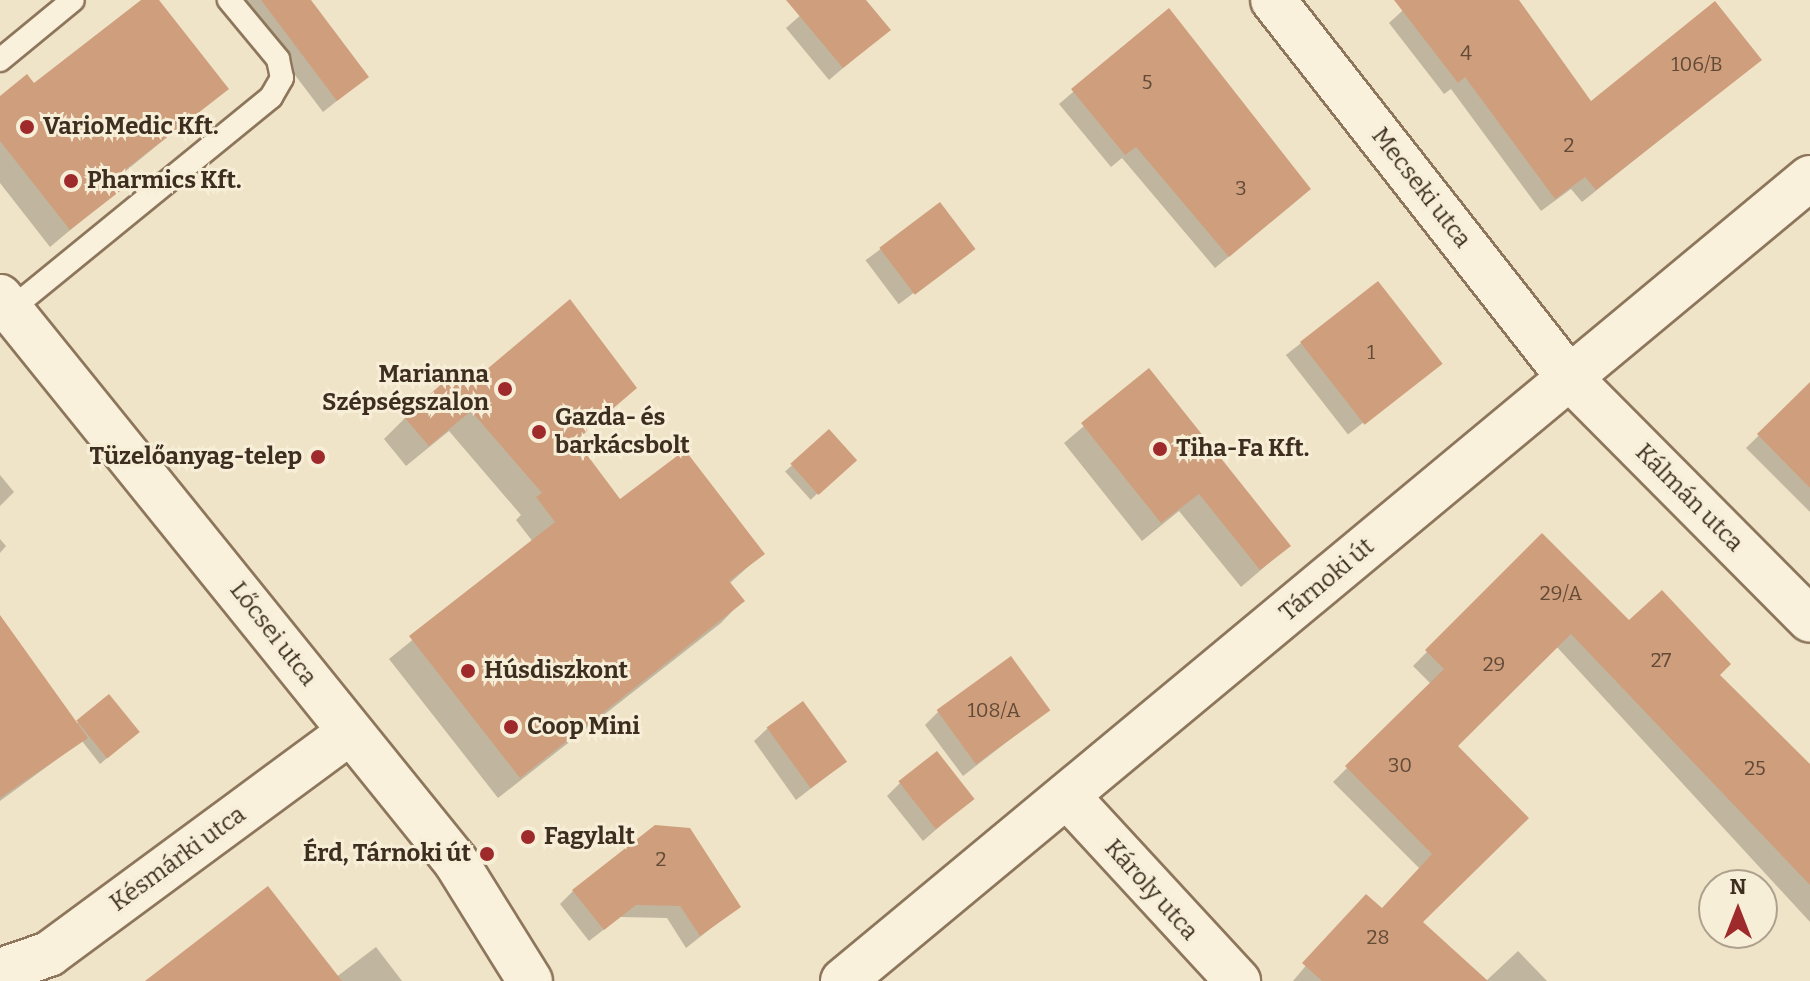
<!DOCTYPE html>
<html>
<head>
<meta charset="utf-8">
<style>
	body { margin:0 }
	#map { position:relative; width:1810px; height:981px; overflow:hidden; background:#f0e4c8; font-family:Bitter,serif }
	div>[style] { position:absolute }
	.shadow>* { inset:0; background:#0003; transform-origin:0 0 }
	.building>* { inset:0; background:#cf9f7d; transform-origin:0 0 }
	.roads { filter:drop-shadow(2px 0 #8d765c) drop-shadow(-2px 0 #8d765c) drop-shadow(0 2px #8d765c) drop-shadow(0 -2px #8d765c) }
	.lane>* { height:22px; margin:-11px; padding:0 11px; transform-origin:11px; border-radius:11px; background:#faf1dc }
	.street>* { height:44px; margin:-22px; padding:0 22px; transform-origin:22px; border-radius:22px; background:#faf1dc }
	.secondary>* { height:44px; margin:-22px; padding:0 22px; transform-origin:22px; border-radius:22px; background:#faf1dc }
	.dots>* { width:22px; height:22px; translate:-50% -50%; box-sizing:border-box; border:4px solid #f7eed8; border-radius:50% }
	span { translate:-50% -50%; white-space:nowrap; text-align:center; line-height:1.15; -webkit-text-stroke:6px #f7eed8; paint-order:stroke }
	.number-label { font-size:20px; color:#624a37 }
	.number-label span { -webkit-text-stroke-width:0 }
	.poi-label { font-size:24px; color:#3d2e20; font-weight:700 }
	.left { translate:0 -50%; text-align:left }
	.right { translate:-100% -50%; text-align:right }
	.street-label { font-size:24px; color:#3d2e20 }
	.north { position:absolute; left:1698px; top:869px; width:80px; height:80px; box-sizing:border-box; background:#f7eed8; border:2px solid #ada18e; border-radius:50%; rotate:0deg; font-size:22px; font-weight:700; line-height:32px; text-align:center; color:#3d2e20 }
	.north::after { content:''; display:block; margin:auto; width:28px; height:36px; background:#9e2a2b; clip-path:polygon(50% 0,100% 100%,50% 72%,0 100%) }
</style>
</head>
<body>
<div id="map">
	<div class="shadow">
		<div style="clip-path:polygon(144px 0,156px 0,226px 89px,111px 183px,117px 191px,50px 247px,0 183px,0 98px,34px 86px)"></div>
		<div style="clip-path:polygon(238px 0,309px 0,367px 77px,323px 112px)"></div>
		<div style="clip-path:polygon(818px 0,863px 0,888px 30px,829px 80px,786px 28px)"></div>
		<div style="clip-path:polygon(1414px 0,1514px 0,1591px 104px,1759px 60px,1582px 202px,1571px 189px,1541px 211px,1451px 89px,1444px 94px,1389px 23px)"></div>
		<div style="clip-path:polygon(1168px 11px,1295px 202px,1215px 268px,1122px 158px,1111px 167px,1059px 104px)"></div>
		<div style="left:939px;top:205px;width:55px;height:92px;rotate:53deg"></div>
		<div style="left:1378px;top:283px;width:101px;height:117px;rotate:52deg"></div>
		<div style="clip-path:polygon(1149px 371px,1289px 546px,1241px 587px,1179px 511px,1142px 541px,1064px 443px)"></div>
		<div style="clip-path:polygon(1810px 385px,1810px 512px,1746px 448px)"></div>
		<div style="clip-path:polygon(635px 388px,575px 442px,620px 501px,762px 554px,729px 584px,742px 601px,721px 623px,498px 798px,389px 659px,533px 542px,516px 520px,521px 515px,449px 431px,406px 466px,384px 439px,405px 418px,466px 390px)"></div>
		<div style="left:829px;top:432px;width:38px;height:59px;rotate:48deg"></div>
		<div style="clip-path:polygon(0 475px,14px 492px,0 506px)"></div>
		<div style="clip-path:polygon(1542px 536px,1629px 623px,1718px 675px,1810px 767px,1810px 922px,1556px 646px,1456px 746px,1421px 922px,1485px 981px,1293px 981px,1352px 911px,1382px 910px,1420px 869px,1333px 782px,1431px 684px,1413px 666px)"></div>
		<div style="clip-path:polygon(0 539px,6px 546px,0 553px)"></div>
		<div style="clip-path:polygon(0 619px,76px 724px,109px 697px,131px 738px,100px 764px,82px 741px,0 801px)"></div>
		<div style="clip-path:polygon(1048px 710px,963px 776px,925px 725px,938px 712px)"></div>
		<div style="clip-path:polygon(768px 728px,845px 762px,796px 800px,754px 741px)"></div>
		<div style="clip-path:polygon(900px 783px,972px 798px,923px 841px,887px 796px)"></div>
		<div style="clip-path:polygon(573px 891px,738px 907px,686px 948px,667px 918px,620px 917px,589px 941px,560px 904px)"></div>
		<div style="clip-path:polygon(376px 947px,402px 981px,331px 981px)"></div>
		<div style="clip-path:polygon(1518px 951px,1547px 981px,1486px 981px)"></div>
	</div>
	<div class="building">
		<div style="clip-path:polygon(141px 0,159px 0,229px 89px,112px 180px,120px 191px,70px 230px,0 141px,0 96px,27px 74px,34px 83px)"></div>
		<div style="clip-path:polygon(261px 0,311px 0,369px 77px,337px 101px)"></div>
		<div style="clip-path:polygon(786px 0,866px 0,891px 30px,843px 68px)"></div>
		<div style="clip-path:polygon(1394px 0,1519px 0,1591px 101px,1715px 1px,1762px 60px,1596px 190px,1585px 177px,1555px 199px,1465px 77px,1458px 83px)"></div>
		<div style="clip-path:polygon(1169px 8px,1311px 189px,1229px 257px,1136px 147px,1125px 155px,1071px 89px)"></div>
		<div style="left:940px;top:202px;width:59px;height:76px;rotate:53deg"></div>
		<div style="left:1378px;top:281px;width:105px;height:99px;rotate:52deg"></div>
		<div style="clip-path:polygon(570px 299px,637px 388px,576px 440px,620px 499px,685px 450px,765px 554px,729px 581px,745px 601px,520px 778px,409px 636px,555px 522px,536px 497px,542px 493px,471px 411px,429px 446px,404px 417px,454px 373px,466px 387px)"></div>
		<div style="clip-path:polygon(1149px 368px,1291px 546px,1260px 570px,1199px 494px,1161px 523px,1081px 423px)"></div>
		<div style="clip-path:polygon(1810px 382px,1810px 488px,1757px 434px)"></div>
		<div style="left:829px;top:429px;width:42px;height:52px;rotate:48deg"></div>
		<div style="clip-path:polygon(1542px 533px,1629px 620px,1662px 590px,1731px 664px,1720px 675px,1810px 764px,1810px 885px,1571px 634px,1458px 746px,1529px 818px,1423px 922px,1488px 981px,1322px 981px,1302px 963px,1366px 894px,1382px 908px,1432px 854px,1345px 766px,1444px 669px,1425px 650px)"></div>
		<div style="clip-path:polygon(0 615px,88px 738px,0 798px)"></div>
		<div style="left:1011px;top:656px;width:67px;height:92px;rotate:54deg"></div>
		<div style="left:109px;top:694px;width:49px;height:42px;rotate:51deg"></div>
		<div style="left:803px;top:701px;width:75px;height:45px;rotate:54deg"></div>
		<div style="left:937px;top:751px;width:61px;height:49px;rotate:52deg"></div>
		<div style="clip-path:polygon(655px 825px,690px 828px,741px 907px,700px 936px,680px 906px,636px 905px,604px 930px,572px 890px)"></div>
		<div style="clip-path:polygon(268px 886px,342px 981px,145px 981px)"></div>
	</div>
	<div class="roads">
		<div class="lane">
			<div style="left:0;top:60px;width:94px;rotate:-39.4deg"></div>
			<div style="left:10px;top:310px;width:337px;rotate:-39.2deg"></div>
			<div style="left:271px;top:97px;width:22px;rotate:-60deg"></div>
			<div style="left:282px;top:78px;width:19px;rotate:-102deg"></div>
			<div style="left:278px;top:59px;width:77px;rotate:-129.7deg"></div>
		</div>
		<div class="street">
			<div style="left:1273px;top:0;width:479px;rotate:51.9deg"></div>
			<div style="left:1569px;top:377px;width:342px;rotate:45.2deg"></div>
			<div style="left:1068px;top:797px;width:251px;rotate:47.3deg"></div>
			<div style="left:0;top:971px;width:52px;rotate:-19.1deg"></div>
			<div style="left:49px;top:954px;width:373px;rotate:-36.4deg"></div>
		</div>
		<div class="secondary">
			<div style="left:0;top:297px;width:726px;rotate:51.09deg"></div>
			<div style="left:456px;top:862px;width:140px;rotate:58.1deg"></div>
			<div style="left:843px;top:981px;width:1257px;rotate:-39.71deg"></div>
		</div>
	</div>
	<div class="dots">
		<div style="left:27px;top:127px;background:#9e2a2b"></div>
		<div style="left:71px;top:181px;background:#9e2a2b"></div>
		<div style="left:505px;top:389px;background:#9e2a2b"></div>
		<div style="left:539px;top:432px;background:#9e2a2b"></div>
		<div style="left:1160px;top:449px;background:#9e2a2b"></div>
		<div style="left:318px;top:457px;background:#9e2a2b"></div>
		<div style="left:468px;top:671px;background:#9e2a2b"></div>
		<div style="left:511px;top:727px;background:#9e2a2b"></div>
		<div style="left:528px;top:837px;background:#9e2a2b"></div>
		<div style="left:487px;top:854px;background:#9e2a2b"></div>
	</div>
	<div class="number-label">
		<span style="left:1466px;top:53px">4</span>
		<span style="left:1697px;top:64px">106/B</span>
		<span style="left:1147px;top:82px">5</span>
		<span style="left:1569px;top:145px">2</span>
		<span style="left:1241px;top:188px">3</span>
		<span style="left:1371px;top:352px">1</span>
		<span style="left:1561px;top:593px">29/A</span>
		<span style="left:1661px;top:660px">27</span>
		<span style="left:1494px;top:664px">29</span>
		<span style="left:994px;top:710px">108/A</span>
		<span style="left:1400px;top:765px">30</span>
		<span style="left:1755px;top:768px">25</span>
		<span style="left:661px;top:859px">2</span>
		<span style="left:1378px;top:937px">28</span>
	</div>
	<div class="poi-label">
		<span class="left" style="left:43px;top:127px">VarioMedic Kft.</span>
		<span class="left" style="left:87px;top:181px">Pharmics Kft.</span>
		<span class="right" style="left:489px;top:389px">Marianna<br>Szépségszalon</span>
		<span class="left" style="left:555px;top:432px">Gazda- és<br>barkácsbolt</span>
		<span class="left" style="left:1176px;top:449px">Tiha-Fa Kft.</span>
		<span class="right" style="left:302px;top:457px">Tüzelőanyag-telep</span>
		<span class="left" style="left:484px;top:671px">Húsdiszkont</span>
		<span class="left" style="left:527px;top:727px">Coop Mini</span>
		<span class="left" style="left:544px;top:837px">Fagylalt</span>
		<span class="right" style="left:471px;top:854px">Érd, Tárnoki út</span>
	</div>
	<div class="street-label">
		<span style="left:1421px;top:188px;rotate:52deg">Mecseki utca</span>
		<span style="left:1689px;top:498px;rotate:45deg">Kálmán utca</span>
		<span style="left:1327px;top:580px;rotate:-40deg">Tárnoki út</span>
		<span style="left:273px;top:634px;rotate:52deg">Lőcsei utca</span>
		<span style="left:178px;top:859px;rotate:-36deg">Késmárki utca</span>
		<span style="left:1151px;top:890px;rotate:48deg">Károly utca</span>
	</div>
	<div class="north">N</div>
</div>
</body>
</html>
